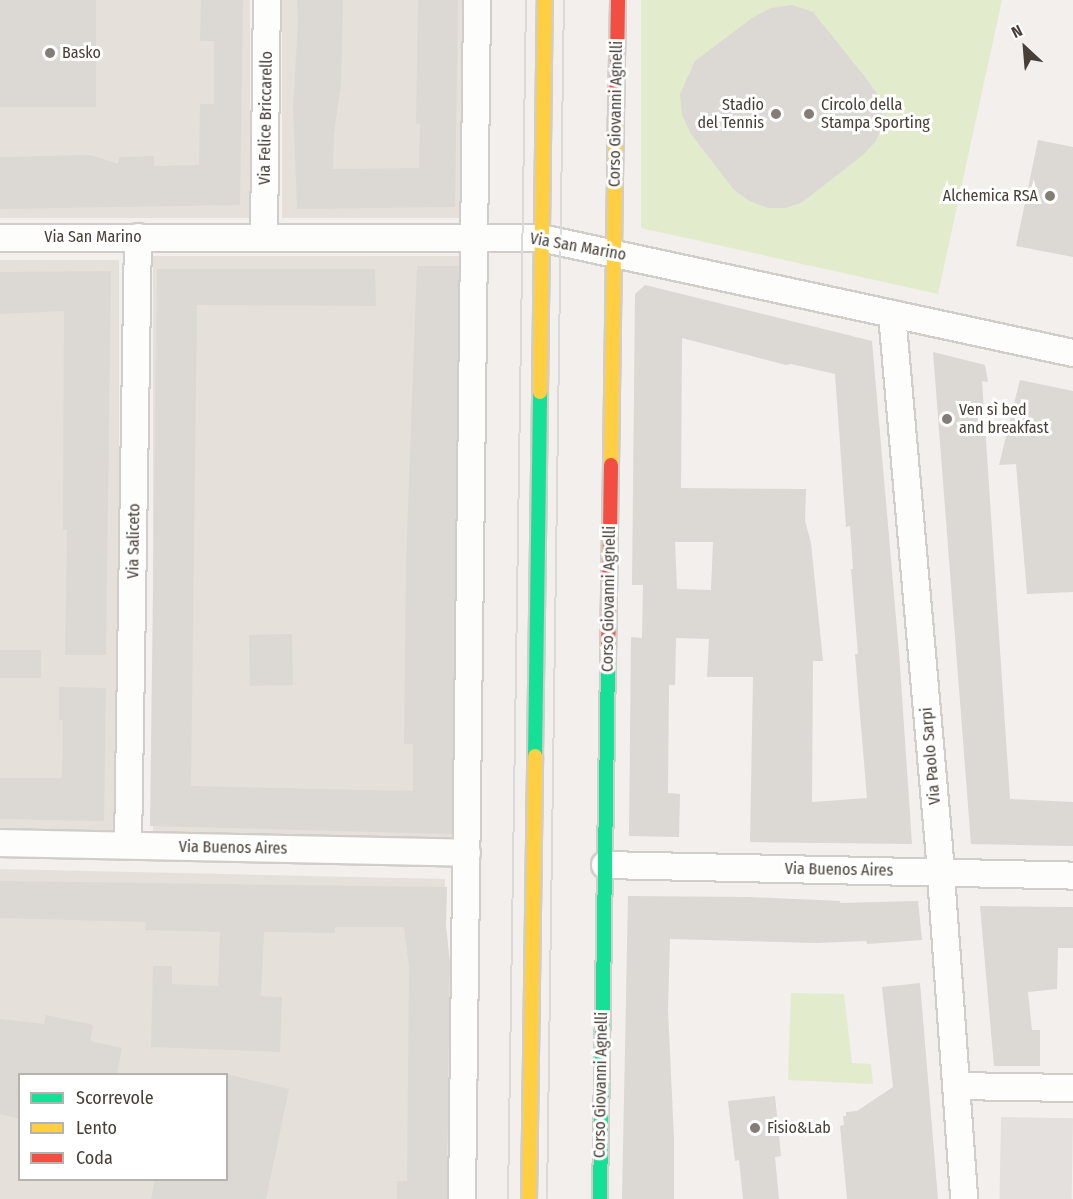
<!DOCTYPE html>
<html>
<head>
<meta charset="utf-8">
<style>
	body { margin:0 }
	#map { position:relative; width:1073px; height:1199px; overflow:hidden; background:#f2efec; font-family:"Fira Sans Condensed",sans-serif }
	div>[style] { position:absolute }
	.residential>* { inset:0; background:#e5e0da; transform-origin:0 0 }
	.green>* { inset:0; background:#e3ebcd }
	.parking>* { inset:0; background:#e4e0dd; transform-origin:0 0 }
	.building>* { inset:0; background:#dcd8d4; transform-origin:0 0 }
	.roads { filter:drop-shadow(2px 0 #d0cdca) drop-shadow(-2px 0 #d0cdca) drop-shadow(0 2px #d0cdca) drop-shadow(0 -2px #d0cdca) }
	.street>* { height:26px; margin:-13px; padding:0 13px; transform-origin:13px; border-radius:13px; background:#fdfdfc }
	.fast>* { height:14px; margin:-7px; padding:0 7px; transform-origin:7px; border-radius:7px; background:#16e098 }
	.slow>* { height:14px; margin:-7px; padding:0 7px; transform-origin:7px; border-radius:7px; background:#ffcf43 }
	.jam>* { height:14px; margin:-7px; padding:0 7px; transform-origin:7px; border-radius:7px; background:#f24e42 }
	.tram>* { height:1.5px; margin:-0.75px; padding:0 0.75px; transform-origin:0.75px; border-radius:0.75px; background:#dadad9 }
	.dots>* { width:16px; height:16px; translate:-50% -50%; box-sizing:border-box; border:3px solid #fff; border-radius:50% }
	span { translate:-50% -50%; white-space:nowrap; text-align:center; line-height:1.15; -webkit-text-stroke:6px #fff; paint-order:stroke }
	.poi-label { font-size:16px; color:#484038 }
	.left { translate:0 -50%; text-align:left }
	.right { translate:-100% -50%; text-align:right }
	.street-label { font-size:16px; color:#484038 }
	.legend { position:absolute; left:18px; top:1073px; width:210px; height:108px; box-sizing:border-box; background:#fff; border:2px solid #b6b3af; margin:0; padding:8px 10px; list-style:none; font-size:18px; color:#484038 }
	.legend li { display:flex; align-items:center; gap:12px; height:30px }
	.legend b { width:30px; border:2px solid #b6b3af }
	.north { position:absolute; left:995px; top:18px; width:60px; height:60px; -webkit-text-stroke:4px #fff; paint-order:stroke; rotate:334deg; font-size:16px; font-weight:700; line-height:24px; text-align:center; color:#484038 }
	.north::after { content:''; display:block; margin:auto; width:21px; height:27px; background:#484038; clip-path:polygon(50% 0,100% 100%,50% 72%,0 100%) }
</style>
</head>
<body>
<div id="map">
	<div class="residential">
		<div style="left:0;top:0;width:250px;height:218px"></div>
		<div style="left:282px;top:0;width:183px;height:218px"></div>
		<div style="left:459px;top:256px;width:585px;height:306px;rotate:90deg"></div>
		<div style="left:0;top:260px;width:119px;height:570px"></div>
		<div style="clip-path:polygon(evenodd,0 869px,445px 879px,442px 1199px,0 1199px,0 869px,20px 1074px,226px 1074px,226px 1180px,20px 1180px,20px 1074px)"></div>
	</div>
	<div class="green">
		<div style="clip-path:polygon(641px 0,1002px 0,938px 294px,641px 228px)"></div>
		<div style="clip-path:polygon(791px 993px,844px 994px,852px 1063px,871px 1064px,873px 1084px,788px 1080px)"></div>
	</div>
	<div class="parking">
		<div style="left:1001px;top:1117px;width:72px;height:82px;rotate:1deg"></div>
	</div>
	<div class="building">
		<div style="left:0;top:0;width:96px;height:107px"></div>
		<div style="clip-path:polygon(201px 0,243px 0,240px 205px,0 209px,0 157px,91px 155px,118px 164px,119px 157px,154px 156px,154px 166px,199px 165px,200px 104px,214px 104px,214px 41px,200px 41px)"></div>
		<div style="clip-path:polygon(297px 0,343px 0,341px 84px,334px 134px,333px 169px,419px 168px,420px 124px,416px 124px,418px 0,458px 0,455px 207px,297px 209px,293px 106px,298px 23px)"></div>
		<div style="clip-path:polygon(792px 5px,813px 12px,869px 82px,881px 100px,883px 122px,876px 141px,863px 155px,801px 203px,785px 208px,768px 208px,750px 201px,734px 190px,691px 134px,682px 115px,680px 94px,695px 61px,752px 18px,771px 8px)"></div>
		<div style="clip-path:polygon(1038px 140px,1073px 147px,1073px 257px,1016px 246px)"></div>
		<div style="clip-path:polygon(417px 266px,459px 266px,452px 834px,150px 826px,157px 269px,375px 269px,376px 306px,197px 305px,191px 786px,413px 791px,413px 744px,404px 744px,406px 562px)"></div>
		<div style="clip-path:polygon(111px 271px,106px 655px,65px 655px,67px 530px,63px 530px,64px 311px,0 314px,0 272px)"></div>
		<div style="clip-path:polygon(evenodd,645px 285px,872px 341px,899px 652px,912px 844px,750px 842px,753px 677px,707px 677px,709px 639px,676px 638px,675px 685px,669px 685px,668px 793px,680px 794px,679px 837px,629px 836px,631px 637px,642px 638px,643px 585px,632px 585px,635px 294px,645px 285px,682px 338px,786px 365px,791px 364px,835px 374px,846px 527px,850px 526px,853px 569px,851px 569px,858px 654px,855px 654px,867px 798px,812px 802px,813px 661px,823px 661px,811px 543px,805px 521px,806px 489px,681px 488px,682px 338px,645px 285px,675px 542px,713px 542px,711px 590px,677px 589px,675px 542px)"></div>
		<div style="clip-path:polygon(933px 352px,985px 365px,988px 382px,982px 381px,1010px 799px,1073px 802px,1073px 846px,971px 844px)"></div>
		<div style="clip-path:polygon(1020px 380px,1073px 391px,1073px 592px,1027px 594px,1016px 464px,999px 465px)"></div>
		<div style="left:292px;top:634px;width:51px;height:43px;rotate:89deg"></div>
		<div style="left:0;top:650px;width:41px;height:28px"></div>
		<div style="clip-path:polygon(59px 687px,106px 688px,104px 821px,0 819px,0 778px,62px 778px,63px 720px,59px 720px)"></div>
		<div style="clip-path:polygon(0 881px,447px 887px,446px 925px,450px 963px,447px 1199px,397px 1199px,397px 1181px,407px 1181px,409px 967px,404px 927px,335px 927px,335px 933px,264px 932px,261px 996px,282px 997px,280px 1052px,151px 1047px,153px 966px,172px 966px,172px 984px,218px 986px,220px 932px,145px 930px,146px 922px,0 918px)"></div>
		<div style="clip-path:polygon(628px 896px,748px 897px,840px 901px,840px 903px,918px 901px,922px 940px,867px 944px,866px 941px,816px 943px,670px 939px,668px 1010px,674px 1139px,674px 1199px,622px 1199px)"></div>
		<div style="clip-path:polygon(980px 906px,1073px 907px,1073px 948px,1058px 948px,1057px 989px,1028px 992px,1032px 1030px,1040px 1030px,1040px 1066px,994px 1066px)"></div>
		<div style="clip-path:polygon(920px 983px,938px 1199px,847px 1199px,840px 1126px,844px 1125px,843px 1116px,846px 1116px,846px 1112px,857px 1111px,893px 1087px,882px 987px)"></div>
		<div style="clip-path:polygon(46px 1015px,93px 1025px,90px 1041px,122px 1048px,117px 1074px,20px 1074px,20px 1119px,0 1114px,0 1019px,44px 1024px)"></div>
		<div style="clip-path:polygon(226px 1074px,289px 1089px,266px 1199px,151px 1199px,155px 1179px,226px 1179px)"></div>
		<div style="clip-path:polygon(775px 1096px,781px 1156px,775px 1157px,779px 1199px,743px 1199px,739px 1160px,735px 1161px,728px 1101px)"></div>
	</div>
	<div class="roads">
		<div class="street">
			<div style="left:264px;top:236px;width:236px;rotate:-89.3deg"></div>
			<div style="left:0;top:238px;width:541px"></div>
			<div style="left:541px;top:238px;width:544px;rotate:12.2deg"></div>
			<div style="left:892px;top:314px;width:535px;rotate:84.96deg"></div>
			<div style="left:939px;top:847px;width:353px;rotate:85.9deg"></div>
			<div style="left:0;top:843px;width:467px;rotate:1.2deg"></div>
			<div style="left:128px;top:845px;width:608px;rotate:-89.06deg"></div>
			<div style="left:605px;top:865px;width:468px;rotate:1.3deg"></div>
			<div style="left:956px;top:1086px;width:117px;rotate:1deg"></div>
			<div style="left:462px;top:1199px;width:1199px;rotate:-89.28deg"></div>
		</div>
		<div class="fast">
			<div style="left:535px;top:756px;width:364px;rotate:-89.2deg"></div>
			<div style="left:600px;top:1199px;width:542px;rotate:-89.15deg"></div>
		</div>
		<div class="slow">
			<div style="left:540px;top:392px;width:392px;rotate:-89.3deg"></div>
			<div style="left:611px;top:465px;width:349px;rotate:-89.2deg"></div>
			<div style="left:529px;top:1199px;width:443px;rotate:-89.2deg"></div>
		</div>
		<div class="jam">
			<div style="left:616px;top:116px;width:116px;rotate:-89deg"></div>
			<div style="left:608px;top:657px;width:192px;rotate:-89.1deg"></div>
		</div>
	</div>
	<div class="tram">
		<div style="left:508px;top:1199px;width:1199px;rotate:-89.14deg"></div>
		<div style="left:547px;top:1199px;width:1199px;rotate:-89.19deg"></div>
	</div>
	<div class="dots">
		<div style="left:50px;top:53px;background:#847d77"></div>
		<div style="left:776px;top:114px;background:#847d77"></div>
		<div style="left:809px;top:114px;background:#847d77"></div>
		<div style="left:1050px;top:196px;background:#847d77"></div>
		<div style="left:947px;top:419px;background:#847d77"></div>
		<div style="left:755px;top:1128px;background:#847d77"></div>
	</div>
	<div class="poi-label">
		<span class="left" style="left:62px;top:53px">Basko</span>
		<span class="right" style="left:764px;top:114px">Stadio<br>del Tennis</span>
		<span class="left" style="left:821px;top:114px">Circolo della<br>Stampa Sporting</span>
		<span class="right" style="left:1038px;top:196px">Alchemica RSA</span>
		<span class="left" style="left:959px;top:419px">Ven sì bed<br>and breakfast</span>
		<span class="left" style="left:767px;top:1128px">Fisio&amp;Lab</span>
	</div>
	<div class="street-label">
		<span style="left:616px;top:114px;rotate:-89deg">Corso Giovanni Agnelli</span>
		<span style="left:266px;top:118px;rotate:-89deg">Via Felice Briccarello</span>
		<span style="left:93px;top:237px">Via San Marino</span>
		<span style="left:578px;top:247px;rotate:10deg">Via San Marino</span>
		<span style="left:134px;top:541px;rotate:-89deg">Via Saliceto</span>
		<span style="left:609px;top:599px;rotate:-89deg">Corso Giovanni Agnelli</span>
		<span style="left:931px;top:756px;rotate:-95deg">Via Paolo Sarpi</span>
		<span style="left:233px;top:848px;rotate:1deg">Via Buenos Aires</span>
		<span style="left:839px;top:870px;rotate:1deg">Via Buenos Aires</span>
		<span style="left:601px;top:1085px;rotate:-89deg">Corso Giovanni Agnelli</span>
	</div>
	<ul class="legend">
	<li><b style="height:8px;background:#16e098"></b>Scorrevole</li>
	<li><b style="height:8px;background:#ffcf43"></b>Lento</li>
	<li><b style="height:8px;background:#f24e42"></b>Coda</li>
	</ul>
	<div class="north">N</div>
</div>
</body>
</html>
